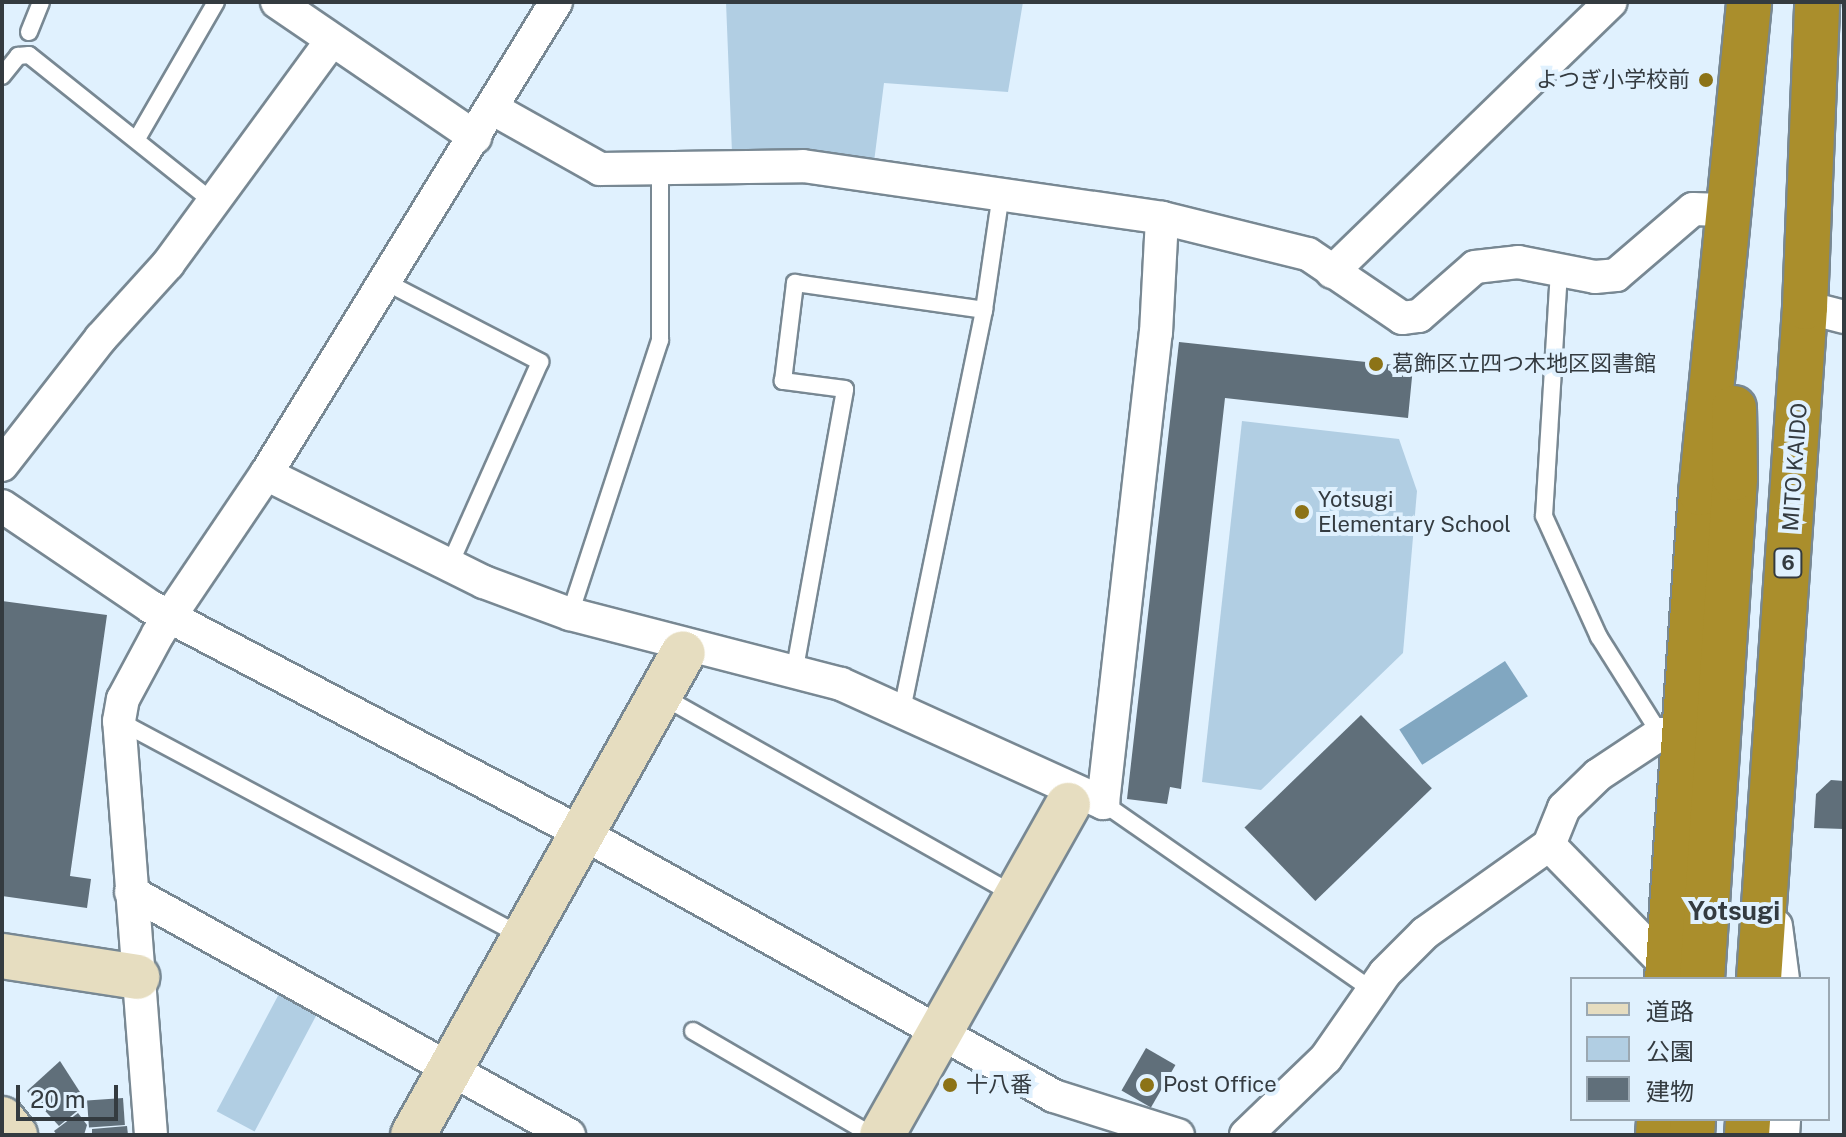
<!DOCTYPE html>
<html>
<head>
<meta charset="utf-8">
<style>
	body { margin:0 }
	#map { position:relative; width:1846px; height:1137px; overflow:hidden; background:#e0f1fe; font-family:"Public Sans","Noto Sans JP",sans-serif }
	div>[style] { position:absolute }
	.green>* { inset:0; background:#b1cee3; transform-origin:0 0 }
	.water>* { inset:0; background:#81a7c1; transform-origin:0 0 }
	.building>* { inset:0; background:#606f7a; transform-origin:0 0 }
	.roads { filter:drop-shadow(2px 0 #788893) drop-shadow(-2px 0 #788893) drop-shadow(0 2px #788893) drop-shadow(0 -2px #788893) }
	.lane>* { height:16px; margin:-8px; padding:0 8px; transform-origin:8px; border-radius:8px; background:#fff }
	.street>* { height:32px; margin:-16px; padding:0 16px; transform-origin:16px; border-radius:16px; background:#fff }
	.secondary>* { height:44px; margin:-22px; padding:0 22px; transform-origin:22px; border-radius:22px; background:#e6ddc0 }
	.highway>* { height:44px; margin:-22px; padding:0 22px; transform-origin:22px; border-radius:22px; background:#aa8e2c }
	.dots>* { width:22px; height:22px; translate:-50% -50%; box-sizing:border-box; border:4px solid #e0f1fe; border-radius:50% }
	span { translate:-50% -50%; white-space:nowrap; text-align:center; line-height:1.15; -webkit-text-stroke:8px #e0f1fe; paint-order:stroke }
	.shield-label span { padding:2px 6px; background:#e0f1fe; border:2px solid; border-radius:6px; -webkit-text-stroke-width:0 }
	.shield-label { font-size:20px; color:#343b40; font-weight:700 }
	.poi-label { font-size:22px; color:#343b40 }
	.right { translate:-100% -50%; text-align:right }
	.left { translate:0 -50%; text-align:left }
	.street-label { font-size:22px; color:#343b40 }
	.quarter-label { font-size:26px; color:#343b40; font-weight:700 }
	.frame { position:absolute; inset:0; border:4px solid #343b40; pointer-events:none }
	.legend { position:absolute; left:1570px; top:977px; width:260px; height:144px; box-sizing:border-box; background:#e0f1fe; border:2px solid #9ba8b2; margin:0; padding:10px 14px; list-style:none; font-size:24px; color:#343b40 }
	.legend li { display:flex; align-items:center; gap:16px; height:40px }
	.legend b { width:40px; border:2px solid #9ba8b2 }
	.scale { position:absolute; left:16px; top:1085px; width:102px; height:36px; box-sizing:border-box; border:4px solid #343b40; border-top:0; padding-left:10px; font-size:24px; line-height:28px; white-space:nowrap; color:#343b40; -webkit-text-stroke:6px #e0f1fe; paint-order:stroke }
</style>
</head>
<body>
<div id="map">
	<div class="green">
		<div style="clip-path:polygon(726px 2px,1023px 2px,1008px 92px,884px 83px,874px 162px,732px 153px)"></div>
		<div style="clip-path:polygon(1242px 421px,1399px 439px,1417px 491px,1403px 653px,1261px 790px,1202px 782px)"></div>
		<div style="left:280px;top:992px;width:43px;height:135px;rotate:28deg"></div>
	</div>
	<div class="water">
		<div style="left:1505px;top:661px;width:42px;height:126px;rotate:57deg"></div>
	</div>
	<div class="building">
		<div style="clip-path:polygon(1179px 342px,1413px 367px,1408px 418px,1225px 398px,1181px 789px,1170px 787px,1167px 804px,1127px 799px)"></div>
		<div style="clip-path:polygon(2px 601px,107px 615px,70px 876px,91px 879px,87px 908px,2px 896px)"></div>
		<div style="left:1361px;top:715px;width:102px;height:162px;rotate:46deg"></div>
		<div style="clip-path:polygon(1831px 780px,1844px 781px,1844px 829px,1814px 828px,1816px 794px)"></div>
		<div style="left:1146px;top:1048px;width:34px;height:49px;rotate:30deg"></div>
		<div style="clip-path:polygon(60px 1061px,87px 1103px,59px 1126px,27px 1091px)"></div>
		<div style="left:123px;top:1098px;width:27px;height:36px;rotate:86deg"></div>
		<div style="clip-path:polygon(78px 1113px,87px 1125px,84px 1135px,57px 1135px,54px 1131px)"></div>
		<div style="clip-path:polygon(127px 1126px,128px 1135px,92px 1135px,92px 1129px)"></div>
	</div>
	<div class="roads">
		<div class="lane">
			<div style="left:29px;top:32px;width:32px;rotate:-68deg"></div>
			<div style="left:2px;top:76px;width:26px;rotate:-51deg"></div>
			<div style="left:18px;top:56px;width:11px;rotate:-5deg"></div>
			<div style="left:29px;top:55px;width:234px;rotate:38.6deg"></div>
			<div style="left:138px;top:137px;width:156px;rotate:-60deg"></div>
			<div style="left:1559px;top:271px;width:245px;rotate:93.5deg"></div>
			<div style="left:1544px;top:516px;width:133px;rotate:65.6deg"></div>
			<div style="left:1599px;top:637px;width:115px;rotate:57.8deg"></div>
			<div style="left:384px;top:281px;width:176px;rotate:27.4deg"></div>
			<div style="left:540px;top:362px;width:223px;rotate:114deg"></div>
			<div style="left:570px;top:614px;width:288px;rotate:-71.8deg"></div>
			<div style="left:660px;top:340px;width:170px;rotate:-90deg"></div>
			<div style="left:795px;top:668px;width:283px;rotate:-79.8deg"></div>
			<div style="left:845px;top:389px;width:63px;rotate:-172.6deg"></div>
			<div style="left:783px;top:381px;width:99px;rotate:-83deg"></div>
			<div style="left:795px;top:283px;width:191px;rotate:8.1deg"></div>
			<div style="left:660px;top:695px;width:409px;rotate:29.4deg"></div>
			<div style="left:902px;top:710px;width:408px;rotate:-78.4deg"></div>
			<div style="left:984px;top:310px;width:117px;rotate:-81.7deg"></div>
			<div style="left:119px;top:721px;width:458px;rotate:28.1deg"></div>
			<div style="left:1103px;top:803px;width:331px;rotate:34.8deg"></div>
			<div style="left:693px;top:1031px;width:207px;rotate:30.2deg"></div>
		</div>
		<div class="street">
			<div style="left:277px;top:2px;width:240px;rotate:34.3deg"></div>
			<div style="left:495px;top:110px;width:120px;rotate:29.3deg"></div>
			<div style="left:600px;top:169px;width:203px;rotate:-0.8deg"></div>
			<div style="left:803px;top:166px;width:363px;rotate:8.2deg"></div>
			<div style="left:1162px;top:218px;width:150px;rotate:13.9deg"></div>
			<div style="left:1308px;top:254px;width:114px;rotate:34.2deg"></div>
			<div style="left:1402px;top:318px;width:17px;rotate:-7deg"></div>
			<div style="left:1419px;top:316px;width:74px;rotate:-41.2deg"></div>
			<div style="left:1475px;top:267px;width:43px;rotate:-6.6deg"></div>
			<div style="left:1518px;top:262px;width:78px;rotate:11deg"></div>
			<div style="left:1595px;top:277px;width:21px;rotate:-5deg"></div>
			<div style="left:1616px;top:275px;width:101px;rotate:-40.6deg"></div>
			<div style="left:1693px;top:209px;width:37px;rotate:2deg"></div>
			<div style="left:1332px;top:272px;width:388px;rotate:-44.1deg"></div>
			<div style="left:1805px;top:307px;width:40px;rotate:14.4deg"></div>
			<div style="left:2px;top:465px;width:161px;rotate:-52.1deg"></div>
			<div style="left:101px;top:338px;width:100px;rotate:-47.8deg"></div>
			<div style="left:168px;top:264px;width:274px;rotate:-53.8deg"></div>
			<div style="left:266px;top:474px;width:243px;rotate:26.4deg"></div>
			<div style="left:484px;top:582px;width:92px;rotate:20.4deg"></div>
			<div style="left:570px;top:614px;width:280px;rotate:14.5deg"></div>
			<div style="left:841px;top:684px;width:288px;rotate:24.4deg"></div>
			<div style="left:1103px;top:803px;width:473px;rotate:-83.6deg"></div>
			<div style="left:1156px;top:333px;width:115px;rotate:-87deg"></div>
			<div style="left:2px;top:506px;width:180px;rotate:34.1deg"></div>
			<div style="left:151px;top:607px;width:487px;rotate:27.7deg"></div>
			<div style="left:582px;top:833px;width:540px;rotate:29.13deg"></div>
			<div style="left:1054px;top:1096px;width:130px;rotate:17.5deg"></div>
			<div style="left:1549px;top:845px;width:169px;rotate:45.7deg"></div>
			<div style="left:131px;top:892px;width:501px;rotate:29.02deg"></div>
			<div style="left:1776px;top:926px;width:53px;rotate:82.5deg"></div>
			<div style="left:151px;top:1135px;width:415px;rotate:-94.4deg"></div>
			<div style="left:119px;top:721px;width:22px;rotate:-80deg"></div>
			<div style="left:123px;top:699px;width:74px;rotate:-61.7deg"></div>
			<div style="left:158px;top:634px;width:193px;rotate:-56deg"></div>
			<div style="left:266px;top:474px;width:554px;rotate:-58.43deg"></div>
			<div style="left:1246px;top:1135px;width:111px;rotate:-43.9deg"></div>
			<div style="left:1326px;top:1058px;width:103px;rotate:-55.2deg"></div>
			<div style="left:1385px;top:973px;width:57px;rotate:-45deg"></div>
			<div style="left:1425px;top:933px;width:152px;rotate:-35.4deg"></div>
			<div style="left:1549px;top:845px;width:40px;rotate:-68deg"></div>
			<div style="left:1564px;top:808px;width:47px;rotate:-44.1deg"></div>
			<div style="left:1598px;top:775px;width:74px;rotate:-33.5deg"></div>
			<div style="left:1660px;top:734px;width:23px"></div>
			<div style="left:1783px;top:1135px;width:16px;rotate:-86deg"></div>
		</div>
		<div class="secondary">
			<div style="left:2px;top:956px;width:137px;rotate:8.8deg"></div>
			<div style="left:2px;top:1119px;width:21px;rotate:51deg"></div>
			<div style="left:413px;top:1135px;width:552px;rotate:-60.74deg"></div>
			<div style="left:882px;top:1135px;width:379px;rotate:-60.6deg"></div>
		</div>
		<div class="highway">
			<div style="left:1667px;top:979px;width:487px;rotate:-86deg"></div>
			<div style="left:1701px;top:493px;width:493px;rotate:-84.4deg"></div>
			<div style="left:1702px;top:979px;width:502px;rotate:-86.23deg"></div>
			<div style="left:1735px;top:478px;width:70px;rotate:-90.8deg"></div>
			<div style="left:1759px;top:979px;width:674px;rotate:-86.08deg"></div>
			<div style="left:1805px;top:307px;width:305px;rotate:-87.7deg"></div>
			<div style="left:1658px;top:1135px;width:16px;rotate:-86deg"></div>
			<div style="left:1692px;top:1135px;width:16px;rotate:-86deg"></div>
			<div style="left:1747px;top:1135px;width:16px;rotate:-86deg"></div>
		</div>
	</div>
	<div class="dots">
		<div style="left:1706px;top:80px;background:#8c7317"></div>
		<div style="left:1376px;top:364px;background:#8c7317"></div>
		<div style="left:1302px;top:512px;background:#8c7317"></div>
		<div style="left:950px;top:1085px;background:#8c7317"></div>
		<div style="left:1147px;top:1085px;background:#8c7317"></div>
	</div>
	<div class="shield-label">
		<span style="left:1788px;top:563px">6</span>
	</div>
	<div class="poi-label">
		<span class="right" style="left:1690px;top:80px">よつぎ小学校前</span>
		<span class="left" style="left:1392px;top:364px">葛飾区立四つ木地区図書館</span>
		<span class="left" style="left:1318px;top:512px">Yotsugi<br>Elementary School</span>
		<span class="left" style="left:966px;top:1085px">十八番</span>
		<span class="left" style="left:1163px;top:1085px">Post Office</span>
	</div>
	<div class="street-label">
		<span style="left:1795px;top:467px;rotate:-86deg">MITO KAIDO</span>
	</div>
	<div class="quarter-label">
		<span style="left:1734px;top:911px">Yotsugi</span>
	</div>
	<div class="frame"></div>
	<ul class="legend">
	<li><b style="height:10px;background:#e6ddc0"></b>道路</li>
	<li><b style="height:22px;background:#b1cee3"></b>公園</li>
	<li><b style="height:22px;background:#606f7a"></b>建物</li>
	</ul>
	<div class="scale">20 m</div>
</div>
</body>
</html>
